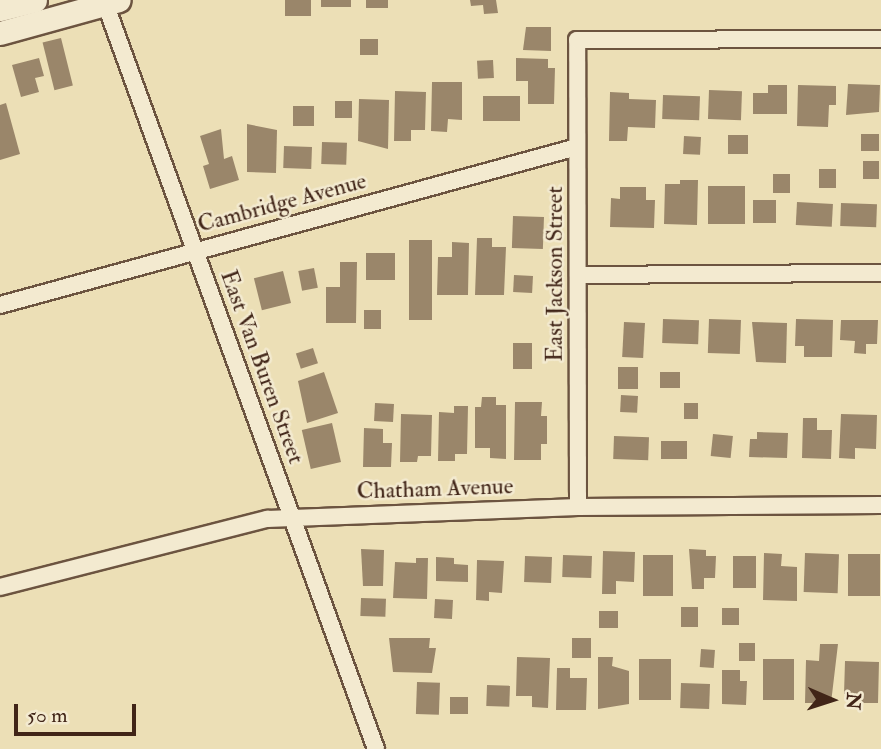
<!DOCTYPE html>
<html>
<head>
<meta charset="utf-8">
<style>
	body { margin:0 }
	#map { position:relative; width:881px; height:749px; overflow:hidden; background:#ecdfb6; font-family:"IM FELL Double Pica",serif }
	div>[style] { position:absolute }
	.building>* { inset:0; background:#9a866a; transform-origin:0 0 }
	.roads { filter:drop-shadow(2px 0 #6c5440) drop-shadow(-2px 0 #6c5440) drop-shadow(0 2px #6c5440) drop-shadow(0 -2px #6c5440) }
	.street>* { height:16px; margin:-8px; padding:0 8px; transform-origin:8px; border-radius:8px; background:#f3ead0 }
	.secondary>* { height:23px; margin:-11.5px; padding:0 11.5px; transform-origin:11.5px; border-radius:11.5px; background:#f3ead0 }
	span { translate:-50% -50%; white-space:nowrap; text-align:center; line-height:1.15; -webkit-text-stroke:5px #f3ead0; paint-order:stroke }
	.street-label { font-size:23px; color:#412518 }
	.north { position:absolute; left:797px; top:665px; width:70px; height:70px; -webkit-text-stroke:5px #f3ead0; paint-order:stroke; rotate:93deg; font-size:19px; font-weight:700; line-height:28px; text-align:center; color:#412518 }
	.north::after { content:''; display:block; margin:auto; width:24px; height:32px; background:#412518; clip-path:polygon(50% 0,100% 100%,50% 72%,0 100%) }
	.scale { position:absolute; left:14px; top:704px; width:122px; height:32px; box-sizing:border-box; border:4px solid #412518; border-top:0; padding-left:9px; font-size:21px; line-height:24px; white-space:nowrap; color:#412518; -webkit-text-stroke:5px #f3ead0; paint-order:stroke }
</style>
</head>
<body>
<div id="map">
	<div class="building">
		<div style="left:285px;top:0;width:26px;height:16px"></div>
		<div style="left:321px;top:0;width:30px;height:7px"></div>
		<div style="left:366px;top:0;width:22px;height:8px"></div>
		<div style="clip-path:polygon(470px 0,496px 0,498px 13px,484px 14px,483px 5px,471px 6px)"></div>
		<div style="clip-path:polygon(526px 27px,551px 27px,551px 51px,523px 50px)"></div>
		<div style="left:61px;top:38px;width:49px;height:19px;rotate:76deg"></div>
		<div style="left:360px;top:39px;width:18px;height:16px"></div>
		<div style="clip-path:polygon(39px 58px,44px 76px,35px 78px,39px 92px,21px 97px,12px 65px)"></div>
		<div style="clip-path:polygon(516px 58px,548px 59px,548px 68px,555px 68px,554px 104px,528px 104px,528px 81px,516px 81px)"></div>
		<div style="left:493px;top:60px;width:18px;height:16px;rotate:87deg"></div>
		<div style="clip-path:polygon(432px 82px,462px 82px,462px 120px,448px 119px,447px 132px,431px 131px)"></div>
		<div style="clip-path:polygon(848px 84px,880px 85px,879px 112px,846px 115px)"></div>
		<div style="clip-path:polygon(768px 85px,787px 85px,787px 114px,753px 114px,753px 93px,768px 93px)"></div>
		<div style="clip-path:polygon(798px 85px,836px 86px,836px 105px,829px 105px,828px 127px,797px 126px)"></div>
		<div style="left:709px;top:90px;width:33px;height:29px;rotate:2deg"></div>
		<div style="clip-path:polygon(395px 91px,426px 92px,425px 130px,411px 130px,411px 141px,394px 141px)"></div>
		<div style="clip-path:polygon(610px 92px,629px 93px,629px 99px,656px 100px,655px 128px,628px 127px,627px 141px,609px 141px)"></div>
		<div style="left:663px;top:95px;width:37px;height:24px;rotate:2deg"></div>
		<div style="left:483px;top:96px;width:37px;height:25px"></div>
		<div style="clip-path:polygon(359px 99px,389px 100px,388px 149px,358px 141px)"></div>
		<div style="left:335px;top:101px;width:17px;height:17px"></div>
		<div style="clip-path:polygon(6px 103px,20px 154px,0 160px,0 105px)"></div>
		<div style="left:293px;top:106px;width:21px;height:20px"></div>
		<div style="clip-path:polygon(247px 124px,277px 130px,276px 173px,247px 172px)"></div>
		<div style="clip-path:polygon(221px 129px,224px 159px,232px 156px,239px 180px,210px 189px,203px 166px,209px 164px,200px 136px)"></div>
		<div style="left:861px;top:134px;width:18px;height:17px"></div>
		<div style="left:728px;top:135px;width:20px;height:19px"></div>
		<div style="left:684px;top:136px;width:17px;height:18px;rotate:3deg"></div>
		<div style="left:322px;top:142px;width:25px;height:22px;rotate:2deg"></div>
		<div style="left:284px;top:146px;width:28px;height:22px;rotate:2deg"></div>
		<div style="left:863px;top:161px;width:16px;height:18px"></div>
		<div style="left:819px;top:169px;width:17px;height:19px"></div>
		<div style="left:773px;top:174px;width:17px;height:19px"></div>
		<div style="clip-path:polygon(680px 180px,698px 180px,697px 225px,664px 224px,665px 184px,680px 184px)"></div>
		<div style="left:708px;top:186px;width:37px;height:38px"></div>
		<div style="clip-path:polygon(620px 187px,646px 187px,646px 200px,655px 200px,654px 228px,610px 227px,611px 198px,620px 199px)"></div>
		<div style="left:753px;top:200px;width:23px;height:23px"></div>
		<div style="left:797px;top:202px;width:36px;height:23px;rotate:3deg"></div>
		<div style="left:841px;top:203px;width:36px;height:23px;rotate:2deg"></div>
		<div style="left:513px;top:216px;width:31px;height:32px;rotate:2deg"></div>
		<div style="clip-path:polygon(477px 238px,492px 238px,492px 247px,506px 247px,504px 295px,475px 295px)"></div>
		<div style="left:409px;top:240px;width:23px;height:80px"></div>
		<div style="clip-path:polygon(452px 242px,469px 243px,468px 295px,437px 295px,438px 257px,452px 257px)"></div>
		<div style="left:366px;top:253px;width:29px;height:27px"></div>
		<div style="clip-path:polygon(340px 262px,357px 262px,356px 323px,326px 323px,326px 287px,340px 287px)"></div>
		<div style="left:314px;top:268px;width:20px;height:16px;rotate:79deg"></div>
		<div style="left:283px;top:271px;width:33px;height:30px;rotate:76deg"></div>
		<div style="left:514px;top:275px;width:19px;height:17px;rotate:3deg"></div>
		<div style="left:364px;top:310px;width:17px;height:19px"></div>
		<div style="left:663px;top:319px;width:36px;height:24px;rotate:2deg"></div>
		<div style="left:709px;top:319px;width:32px;height:34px;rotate:2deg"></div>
		<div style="clip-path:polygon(796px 319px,833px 320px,832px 357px,804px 357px,804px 346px,795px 346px)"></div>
		<div style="clip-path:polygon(841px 320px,878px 320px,877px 344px,866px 344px,866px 354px,854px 353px,855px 341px,840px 340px)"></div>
		<div style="left:624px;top:322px;width:21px;height:35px;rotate:3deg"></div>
		<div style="clip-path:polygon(752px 322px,787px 323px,786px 363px,756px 362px)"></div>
		<div style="left:513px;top:343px;width:19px;height:26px"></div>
		<div style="left:313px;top:348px;width:16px;height:18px;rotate:72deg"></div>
		<div style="left:618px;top:367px;width:20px;height:22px"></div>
		<div style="clip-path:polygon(324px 372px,338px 413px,307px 423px,298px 381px)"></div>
		<div style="left:660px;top:372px;width:20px;height:16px"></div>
		<div style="left:621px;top:395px;width:17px;height:17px;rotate:3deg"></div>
		<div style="clip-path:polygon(482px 397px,496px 397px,496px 405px,506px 405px,506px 459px,490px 458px,490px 448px,475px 448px,475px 407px,481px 407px)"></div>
		<div style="clip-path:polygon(515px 402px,542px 402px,541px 416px,547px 416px,547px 444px,541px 444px,541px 460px,514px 460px)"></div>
		<div style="left:375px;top:403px;width:19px;height:18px;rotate:3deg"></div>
		<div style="left:684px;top:403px;width:14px;height:16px"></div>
		<div style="clip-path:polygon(454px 406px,468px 406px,467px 454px,455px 454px,455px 461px,438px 461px,439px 412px,454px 413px)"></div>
		<div style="clip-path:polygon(401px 414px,432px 415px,431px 456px,418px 456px,417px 462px,400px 462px)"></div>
		<div style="clip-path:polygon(841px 414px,877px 415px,876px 449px,855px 448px,855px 459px,839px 458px)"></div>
		<div style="clip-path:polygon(803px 418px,817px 418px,817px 430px,832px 430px,831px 459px,802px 458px)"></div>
		<div style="left:332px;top:423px;width:40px;height:31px;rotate:77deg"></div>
		<div style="clip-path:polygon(364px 428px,383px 429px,383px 443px,392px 443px,391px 467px,363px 467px)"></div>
		<div style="clip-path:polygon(757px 432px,788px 433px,787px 458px,749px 457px,750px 439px,757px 439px)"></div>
		<div style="left:713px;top:434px;width:20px;height:22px;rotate:6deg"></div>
		<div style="left:614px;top:436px;width:35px;height:23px;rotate:2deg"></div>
		<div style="left:661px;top:441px;width:26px;height:18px"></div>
		<div style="clip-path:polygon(361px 549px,384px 550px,383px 586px,363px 586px)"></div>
		<div style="clip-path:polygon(689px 549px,706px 550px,706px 556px,716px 556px,715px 578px,704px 578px,704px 589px,692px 589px)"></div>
		<div style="clip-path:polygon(603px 551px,635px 552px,634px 582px,616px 581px,616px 594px,602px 594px)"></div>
		<div style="clip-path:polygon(764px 553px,782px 554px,781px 566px,797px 567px,797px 601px,763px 600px)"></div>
		<div style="left:805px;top:553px;width:34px;height:39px;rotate:2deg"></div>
		<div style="left:848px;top:554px;width:32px;height:42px"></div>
		<div style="left:563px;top:555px;width:29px;height:22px;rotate:2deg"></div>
		<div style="left:643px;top:555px;width:30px;height:41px"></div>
		<div style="left:525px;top:556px;width:27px;height:26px;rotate:2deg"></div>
		<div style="left:733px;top:556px;width:23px;height:32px"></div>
		<div style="clip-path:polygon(436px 557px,454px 558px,454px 564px,468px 565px,468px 582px,436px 581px)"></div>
		<div style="clip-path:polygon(416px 558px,428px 558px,427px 599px,393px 598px,395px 562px,416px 563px)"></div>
		<div style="clip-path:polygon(477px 560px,504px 561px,502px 593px,489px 592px,489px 601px,476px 600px)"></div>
		<div style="left:361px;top:598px;width:25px;height:18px;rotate:2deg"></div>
		<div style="left:435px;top:599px;width:18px;height:19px;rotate:3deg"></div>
		<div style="left:681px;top:607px;width:17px;height:20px"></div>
		<div style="left:722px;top:608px;width:17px;height:17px"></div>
		<div style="left:599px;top:611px;width:19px;height:17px"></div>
		<div style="clip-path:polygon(389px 638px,430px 638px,429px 648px,436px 648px,432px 673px,393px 672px)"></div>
		<div style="left:572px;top:638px;width:19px;height:20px"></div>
		<div style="left:739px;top:643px;width:16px;height:18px"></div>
		<div style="clip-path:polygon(820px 644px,838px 644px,831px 703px,805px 703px,806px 660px,819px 661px)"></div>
		<div style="left:701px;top:649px;width:14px;height:18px;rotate:4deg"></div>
		<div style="clip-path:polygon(517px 657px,550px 658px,548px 708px,532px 707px,532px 696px,516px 696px)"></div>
		<div style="clip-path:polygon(598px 657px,613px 657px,612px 666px,629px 671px,629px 704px,598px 709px)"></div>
		<div style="left:639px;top:659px;width:32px;height:41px"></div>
		<div style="left:763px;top:659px;width:31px;height:41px"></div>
		<div style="clip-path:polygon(845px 661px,879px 662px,878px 703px,856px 703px,856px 694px,844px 694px)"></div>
		<div style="clip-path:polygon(557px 668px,570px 668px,570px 678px,587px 678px,586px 710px,556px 710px)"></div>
		<div style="clip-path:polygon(722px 670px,740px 670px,740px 681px,747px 681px,746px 705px,722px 704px)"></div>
		<div style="left:417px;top:682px;width:23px;height:32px;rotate:2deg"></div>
		<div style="left:681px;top:683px;width:29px;height:25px;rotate:2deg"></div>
		<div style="left:487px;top:685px;width:23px;height:21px;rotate:2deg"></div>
		<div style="left:450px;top:697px;width:18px;height:17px"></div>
	</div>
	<div class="roads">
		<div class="street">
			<div style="left:104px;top:0;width:797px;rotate:70.04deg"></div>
			<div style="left:578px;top:275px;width:303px;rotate:-0.4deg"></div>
			<div style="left:0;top:305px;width:598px;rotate:-15.31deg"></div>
			<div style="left:578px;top:507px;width:467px;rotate:-90.1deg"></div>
			<div style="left:577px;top:40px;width:304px;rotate:-0.2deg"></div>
			<div style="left:0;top:587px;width:276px;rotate:-14.3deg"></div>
			<div style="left:267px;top:519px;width:311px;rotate:-2.2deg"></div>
			<div style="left:578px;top:507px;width:303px;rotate:-0.4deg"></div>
		</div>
		<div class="secondary">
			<div style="left:0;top:9px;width:36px;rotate:-14deg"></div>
			<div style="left:0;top:33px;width:123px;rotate:-15.5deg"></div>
		</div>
	</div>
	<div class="street-label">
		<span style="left:282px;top:203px;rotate:-15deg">Cambridge Avenue</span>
		<span style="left:555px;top:274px;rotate:-90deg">East Jackson Street</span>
		<span style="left:262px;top:367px;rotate:70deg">East Van Buren Street</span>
		<span style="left:435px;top:489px;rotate:-2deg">Chatham Avenue</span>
	</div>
	<div class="north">N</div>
	<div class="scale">50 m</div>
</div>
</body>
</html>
